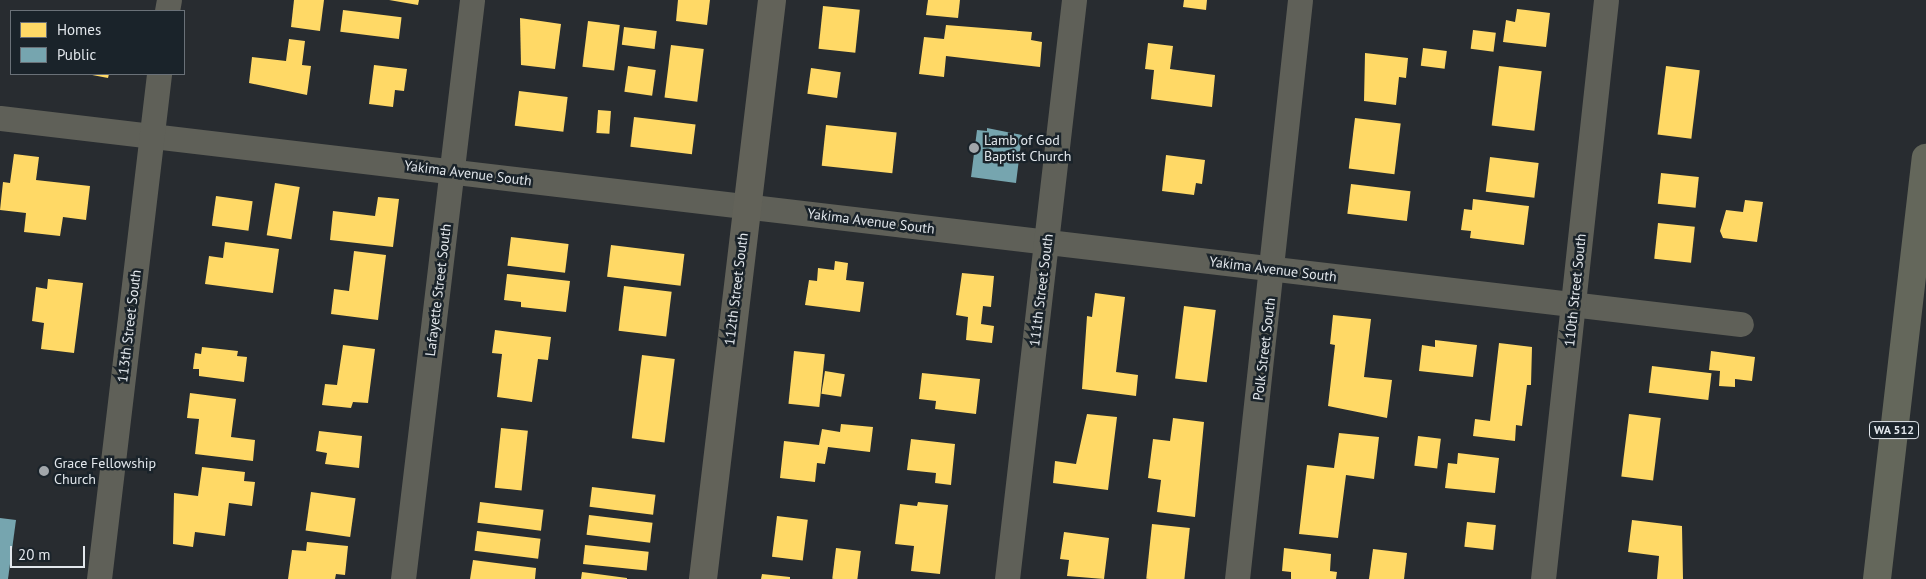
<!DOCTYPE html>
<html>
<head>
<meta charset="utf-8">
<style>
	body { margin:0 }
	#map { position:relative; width:1926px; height:579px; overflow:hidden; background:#282c30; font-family:"PT Sans",sans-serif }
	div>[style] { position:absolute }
	.homes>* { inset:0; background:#ffd966; transform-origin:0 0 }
	.public>* { inset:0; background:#76a5af }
	.minor>* { height:25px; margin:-12.5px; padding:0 12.5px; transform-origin:12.5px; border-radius:12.5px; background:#5f6058 }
	.secondary>* { height:28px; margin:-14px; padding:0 14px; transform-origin:14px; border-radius:14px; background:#626259 }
	.motorway>* { height:28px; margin:-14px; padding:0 14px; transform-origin:14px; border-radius:14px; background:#64675b }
	.dots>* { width:14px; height:14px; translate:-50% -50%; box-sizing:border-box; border:2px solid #1a232a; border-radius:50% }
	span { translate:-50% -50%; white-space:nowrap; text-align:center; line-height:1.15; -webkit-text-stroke:5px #1a232a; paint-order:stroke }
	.shield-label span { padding:1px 4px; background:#1a232a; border:1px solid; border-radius:4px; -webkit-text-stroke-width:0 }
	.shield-label { font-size:12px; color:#e2e7ec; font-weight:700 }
	.poi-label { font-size:14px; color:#e2e7ec }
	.left { translate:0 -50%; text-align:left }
	.street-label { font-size:14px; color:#e2e7ec }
	.legend { position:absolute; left:10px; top:10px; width:175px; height:65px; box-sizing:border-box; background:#1a232a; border:1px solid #6a7178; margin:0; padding:6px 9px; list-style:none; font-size:15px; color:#e2e7ec }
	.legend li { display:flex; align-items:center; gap:10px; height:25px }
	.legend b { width:25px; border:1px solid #6a7178 }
	.scale { position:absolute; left:10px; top:546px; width:75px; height:22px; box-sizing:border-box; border:2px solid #e2e7ec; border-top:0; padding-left:6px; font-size:15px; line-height:18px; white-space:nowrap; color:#e2e7ec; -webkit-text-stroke:4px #1a232a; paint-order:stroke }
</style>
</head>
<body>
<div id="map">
	<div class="homes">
		<div style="clip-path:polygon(294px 0,324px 0,320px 31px,291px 27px)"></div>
		<div style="clip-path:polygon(389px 0,419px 0,418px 5px)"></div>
		<div style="clip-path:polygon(678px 0,710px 0,707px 25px,676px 21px)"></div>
		<div style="clip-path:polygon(928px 0,960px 0,958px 18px,926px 15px)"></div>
		<div style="clip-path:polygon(1184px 0,1207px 0,1206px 10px,1183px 7px)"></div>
		<div style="left:823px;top:6px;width:37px;height:43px;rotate:6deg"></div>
		<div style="clip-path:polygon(1517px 9px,1550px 13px,1546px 47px,1503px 42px,1506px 20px,1515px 22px)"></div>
		<div style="left:343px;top:10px;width:59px;height:22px;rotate:7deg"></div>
		<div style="clip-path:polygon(520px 18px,561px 24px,555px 69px,521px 65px)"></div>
		<div style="left:588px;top:21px;width:32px;height:46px;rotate:7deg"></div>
		<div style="clip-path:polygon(946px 25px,1032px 32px,1031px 40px,1042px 42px,1040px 67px,946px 56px,944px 77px,919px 74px,924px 37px,944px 39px)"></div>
		<div style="left:624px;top:27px;width:33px;height:18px;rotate:7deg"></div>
		<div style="left:1473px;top:30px;width:23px;height:19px;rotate:7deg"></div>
		<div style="clip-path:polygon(289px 39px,305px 41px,302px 65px,311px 66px,307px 95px,249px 83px,252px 57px,286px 61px)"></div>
		<div style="clip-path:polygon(1148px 43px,1173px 46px,1170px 69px,1215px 75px,1212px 107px,1151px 99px,1154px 70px,1145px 69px)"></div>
		<div style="left:671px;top:45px;width:33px;height:53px;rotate:7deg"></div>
		<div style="left:1423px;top:48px;width:24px;height:18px;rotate:7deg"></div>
		<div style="clip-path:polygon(1365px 53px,1408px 58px,1406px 78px,1399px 77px,1396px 105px,1364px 101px)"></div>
		<div style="clip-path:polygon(374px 65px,407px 69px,404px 91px,395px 90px,393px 107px,369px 104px)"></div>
		<div style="left:628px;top:66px;width:28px;height:26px;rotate:8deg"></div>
		<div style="left:1499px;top:66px;width:43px;height:60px;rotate:7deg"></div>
		<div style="left:1666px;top:66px;width:34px;height:69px;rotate:7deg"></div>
		<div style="left:811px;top:68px;width:30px;height:26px;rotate:8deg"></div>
		<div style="clip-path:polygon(87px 74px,109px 74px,108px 78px)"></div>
		<div style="left:519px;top:91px;width:49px;height:35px;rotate:7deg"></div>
		<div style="left:598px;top:110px;width:13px;height:23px;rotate:4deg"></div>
		<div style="left:634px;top:117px;width:62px;height:30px;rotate:7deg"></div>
		<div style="left:1355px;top:118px;width:46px;height:51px;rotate:7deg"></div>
		<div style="left:826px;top:125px;width:71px;height:41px;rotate:6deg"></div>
		<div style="clip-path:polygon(14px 154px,39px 157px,36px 180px,90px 186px,86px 220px,63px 217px,60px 236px,24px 232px,26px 213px,0 210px,3px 182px,10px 183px)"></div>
		<div style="clip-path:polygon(1166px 155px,1205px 160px,1202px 184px,1196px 183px,1194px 195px,1162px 191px)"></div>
		<div style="left:1490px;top:157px;width:49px;height:35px;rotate:7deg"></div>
		<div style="left:1661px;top:173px;width:38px;height:31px;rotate:6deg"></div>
		<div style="left:275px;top:183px;width:25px;height:53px;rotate:9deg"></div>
		<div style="left:1351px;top:184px;width:60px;height:30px;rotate:7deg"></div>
		<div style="left:216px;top:196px;width:37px;height:30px;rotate:8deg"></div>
		<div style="clip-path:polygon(378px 197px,399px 199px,393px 247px,330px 240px,333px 211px,375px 216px)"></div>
		<div style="clip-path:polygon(1473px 199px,1529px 206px,1524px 245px,1470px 238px,1471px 231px,1461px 230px,1464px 209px,1472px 210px)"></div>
		<div style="clip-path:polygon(1745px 200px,1763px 202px,1757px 242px,1723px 238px,1720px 231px,1726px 210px,1743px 212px)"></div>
		<div style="left:1658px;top:223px;width:37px;height:36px;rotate:6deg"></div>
		<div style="left:511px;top:237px;width:58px;height:29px;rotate:7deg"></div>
		<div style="clip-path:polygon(225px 242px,279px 249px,273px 293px,205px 284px,209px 256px,223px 258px)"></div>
		<div style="left:611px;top:245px;width:74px;height:32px;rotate:7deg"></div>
		<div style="clip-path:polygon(354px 251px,386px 255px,378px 320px,331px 314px,334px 289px,349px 291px)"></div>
		<div style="clip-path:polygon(835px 261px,848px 263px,846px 280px,864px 282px,860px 312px,805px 305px,809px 280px,817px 281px,818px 268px,834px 270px)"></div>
		<div style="clip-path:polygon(962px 273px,994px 276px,991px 307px,983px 306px,981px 324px,994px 326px,992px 343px,966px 340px,968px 317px,956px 315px)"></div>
		<div style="clip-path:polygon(507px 274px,570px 281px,566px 312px,521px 307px,521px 302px,504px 300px)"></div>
		<div style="clip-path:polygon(48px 279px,83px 283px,74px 353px,41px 349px,44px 323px,32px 321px,36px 287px,47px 289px)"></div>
		<div style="left:624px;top:286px;width:48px;height:45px;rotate:7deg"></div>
		<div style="clip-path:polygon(1095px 293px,1125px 297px,1116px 372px,1138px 375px,1136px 396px,1082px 389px,1087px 316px,1092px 317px)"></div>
		<div style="left:1184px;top:306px;width:32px;height:73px;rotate:7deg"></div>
		<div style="clip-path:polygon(1333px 315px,1371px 319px,1364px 377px,1392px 380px,1387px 418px,1328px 406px,1335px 345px,1330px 344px)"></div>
		<div style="clip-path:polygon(495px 330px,551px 337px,548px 360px,538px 359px,532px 402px,497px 397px,502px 354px,492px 353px)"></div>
		<div style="clip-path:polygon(1435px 340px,1477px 345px,1473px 377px,1419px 371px,1422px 345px,1435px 347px)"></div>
		<div style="clip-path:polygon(1499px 343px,1532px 347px,1531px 385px,1527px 385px,1522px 426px,1516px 425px,1515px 441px,1473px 436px,1475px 419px,1490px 421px)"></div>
		<div style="clip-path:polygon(343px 345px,375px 349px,368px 403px,353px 402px,351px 408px,322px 405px,325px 384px,337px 385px)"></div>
		<div style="clip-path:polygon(202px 347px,238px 351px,237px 356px,247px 357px,244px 382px,199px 376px,199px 369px,193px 369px,195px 353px,201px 354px)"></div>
		<div style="left:794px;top:351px;width:31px;height:53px;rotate:6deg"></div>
		<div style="clip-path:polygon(1711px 351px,1755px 357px,1752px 381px,1735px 379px,1735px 387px,1719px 386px,1720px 371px,1709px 370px)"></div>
		<div style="left:642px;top:355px;width:33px;height:84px;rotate:7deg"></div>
		<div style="left:1652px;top:366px;width:60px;height:27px;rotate:7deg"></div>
		<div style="left:825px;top:371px;width:20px;height:23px;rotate:9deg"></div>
		<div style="clip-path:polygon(922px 373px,980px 379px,976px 414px,935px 409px,936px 401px,919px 399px)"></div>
		<div style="clip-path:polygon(190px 393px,236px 399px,231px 437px,255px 440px,253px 461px,195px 454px,199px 419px,187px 418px)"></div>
		<div style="clip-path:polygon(1087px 414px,1117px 417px,1108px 490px,1053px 483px,1055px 461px,1076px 464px)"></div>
		<div style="left:1629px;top:414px;width:32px;height:63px;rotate:7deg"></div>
		<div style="clip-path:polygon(1173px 418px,1204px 422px,1195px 517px,1157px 512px,1161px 480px,1148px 478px,1153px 439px,1170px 441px)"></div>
		<div style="clip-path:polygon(841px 424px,873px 427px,870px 452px,828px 447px,825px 464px,817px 463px,815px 482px,780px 478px,784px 441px,819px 445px,822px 429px,840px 432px)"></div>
		<div style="left:501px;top:428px;width:27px;height:60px;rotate:6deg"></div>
		<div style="clip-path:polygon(319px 431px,362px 436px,359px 468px,325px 464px,327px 453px,316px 451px)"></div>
		<div style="clip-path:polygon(1339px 433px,1379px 437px,1374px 479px,1346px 475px,1338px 538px,1299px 534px,1307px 465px,1334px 468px)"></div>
		<div style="left:1418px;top:436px;width:23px;height:30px;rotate:7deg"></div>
		<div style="clip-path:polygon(911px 439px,955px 444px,951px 485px,935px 483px,936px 473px,907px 470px)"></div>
		<div style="clip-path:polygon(1458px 453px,1499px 458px,1495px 493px,1445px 488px,1448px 463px,1457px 464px)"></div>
		<div style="clip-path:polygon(202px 467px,245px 472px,244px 481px,255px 482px,252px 506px,229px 503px,225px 536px,195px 532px,193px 547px,173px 544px,174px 493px,198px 496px)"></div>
		<div style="left:592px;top:487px;width:64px;height:20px;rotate:7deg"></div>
		<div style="left:311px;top:492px;width:45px;height:39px;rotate:8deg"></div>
		<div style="left:480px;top:502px;width:64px;height:21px;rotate:7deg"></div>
		<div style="clip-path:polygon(918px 502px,948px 505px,940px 574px,911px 571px,914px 546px,895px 544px,900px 504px,917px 506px)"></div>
		<div style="left:589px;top:515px;width:64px;height:20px;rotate:7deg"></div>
		<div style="left:777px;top:516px;width:31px;height:41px;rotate:7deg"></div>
		<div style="clip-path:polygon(1632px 520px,1682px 526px,1683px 579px,1657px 579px,1659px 556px,1628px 552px)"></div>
		<div style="left:1467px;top:522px;width:29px;height:25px;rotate:6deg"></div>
		<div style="left:1152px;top:524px;width:38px;height:55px;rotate:6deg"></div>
		<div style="left:477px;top:531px;width:64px;height:20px;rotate:7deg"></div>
		<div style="clip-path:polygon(1064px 532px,1109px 538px,1104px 579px,1067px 576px,1069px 560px,1060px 559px)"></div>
		<div style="clip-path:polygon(307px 542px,348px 546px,345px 575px,336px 574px,335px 579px,288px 579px,292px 550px,306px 551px)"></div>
		<div style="left:585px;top:545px;width:64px;height:19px;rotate:6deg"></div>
		<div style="left:836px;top:548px;width:25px;height:31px;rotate:7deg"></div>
		<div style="clip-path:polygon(1284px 548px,1331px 554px,1330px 571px,1337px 572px,1336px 579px,1291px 579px,1291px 572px,1282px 571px)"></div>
		<div style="clip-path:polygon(1373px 549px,1407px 553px,1404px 579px,1369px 579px)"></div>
		<div style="clip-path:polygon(473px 560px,536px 568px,535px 579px,470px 579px)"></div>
		<div style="clip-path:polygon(582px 572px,627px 578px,627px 579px,581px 579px)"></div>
		<div style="clip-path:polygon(762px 574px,790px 577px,790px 579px,761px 579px)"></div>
	</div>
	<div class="public">
		<div style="clip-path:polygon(987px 128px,1022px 135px,1016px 183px,971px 177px,977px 130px,987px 131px)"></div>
		<div style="clip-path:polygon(0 518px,16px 520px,8px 579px,0 579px)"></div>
	</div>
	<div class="minor">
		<div style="left:167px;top:11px;width:11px;rotate:-80deg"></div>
		<div style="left:0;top:118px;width:1753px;rotate:6.75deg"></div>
		<div style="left:99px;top:579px;width:509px;rotate:-83.22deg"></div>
		<div style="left:403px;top:579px;width:583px;rotate:-83.2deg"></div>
		<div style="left:1007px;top:579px;width:583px;rotate:-83.4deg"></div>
		<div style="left:1237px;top:579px;width:582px;rotate:-83.79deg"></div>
		<div style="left:1543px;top:579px;width:582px;rotate:-83.79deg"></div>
	</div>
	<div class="secondary">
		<div style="left:703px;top:579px;width:583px;rotate:-83.2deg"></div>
	</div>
	<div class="motorway">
		<div style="left:1877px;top:579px;width:424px;rotate:-83.4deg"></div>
	</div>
	<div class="dots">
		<div style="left:974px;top:148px;background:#a1a6aa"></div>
		<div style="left:44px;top:471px;background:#a1a6aa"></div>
	</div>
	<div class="shield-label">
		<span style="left:1894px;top:430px">WA 512</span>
	</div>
	<div class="poi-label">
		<span class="left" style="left:984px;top:148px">Lamb of God<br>Baptist Church</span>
		<span class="left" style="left:54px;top:471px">Grace Fellowship<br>Church</span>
	</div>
	<div class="street-label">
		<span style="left:468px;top:173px;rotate:7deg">Yakima Avenue South</span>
		<span style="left:871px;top:221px;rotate:7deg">Yakima Avenue South</span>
		<span style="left:1273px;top:269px;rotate:7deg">Yakima Avenue South</span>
		<span style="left:736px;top:289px;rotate:-83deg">112th Street South</span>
		<span style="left:438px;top:290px;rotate:-83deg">Lafayette Street South</span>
		<span style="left:1041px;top:290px;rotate:-83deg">111th Street South</span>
		<span style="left:1575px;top:290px;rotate:-84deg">110th Street South</span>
		<span style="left:129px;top:326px;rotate:-83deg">113th Street South</span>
		<span style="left:1264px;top:349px;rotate:-83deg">Polk Street South</span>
	</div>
	<ul class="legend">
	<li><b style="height:14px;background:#ffd966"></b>Homes</li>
	<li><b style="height:14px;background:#76a5af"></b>Public</li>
	</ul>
	<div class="scale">20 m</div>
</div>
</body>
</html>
